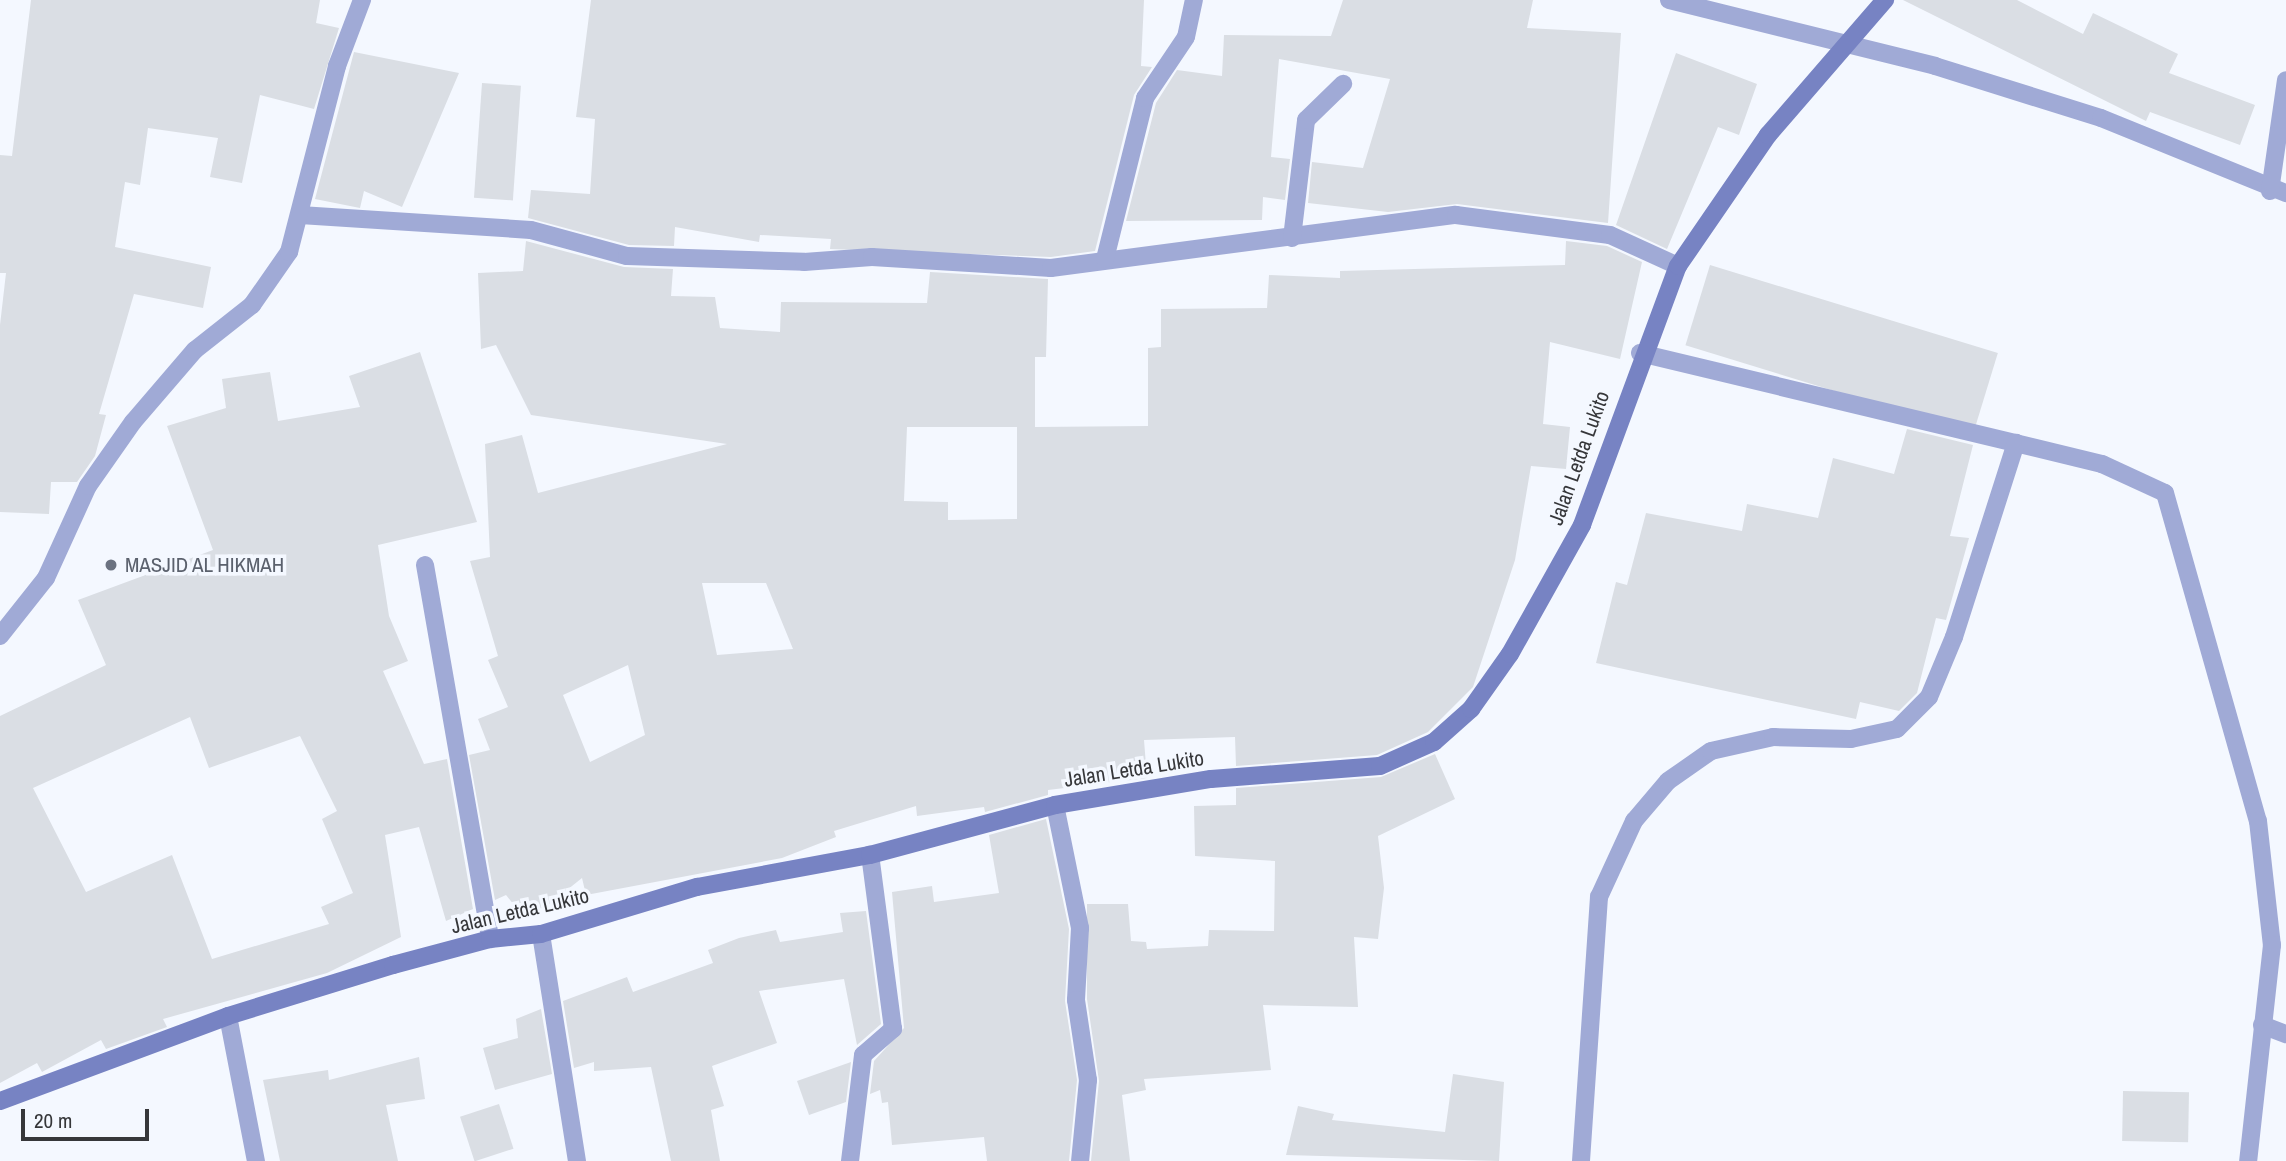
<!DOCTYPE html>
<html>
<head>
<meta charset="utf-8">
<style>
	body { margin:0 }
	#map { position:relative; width:2286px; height:1161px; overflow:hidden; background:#f4f8ff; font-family:"Archivo Narrow",sans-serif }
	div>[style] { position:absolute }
	.building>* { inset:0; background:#dadee4; transform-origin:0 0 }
	.lane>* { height:18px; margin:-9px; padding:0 9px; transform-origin:9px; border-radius:9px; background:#a0aad6 }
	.street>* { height:18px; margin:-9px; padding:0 9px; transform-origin:9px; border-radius:9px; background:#a0aad6 }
	.secondary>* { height:18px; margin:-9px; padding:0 9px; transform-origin:9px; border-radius:9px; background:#7783c3 }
	.dots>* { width:19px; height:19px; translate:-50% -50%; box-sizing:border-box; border:4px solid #f4f8ff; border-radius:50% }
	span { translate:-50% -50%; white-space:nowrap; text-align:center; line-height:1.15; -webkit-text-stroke:7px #f4f8ff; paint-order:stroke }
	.street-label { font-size:21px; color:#36373a }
	.worship-label { font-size:21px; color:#5b616d }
	.left { translate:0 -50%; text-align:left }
	.scale { position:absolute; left:21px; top:1109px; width:128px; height:32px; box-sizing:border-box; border:4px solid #36373a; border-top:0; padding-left:9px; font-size:21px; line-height:24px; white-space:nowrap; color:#36373a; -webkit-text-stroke:5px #f4f8ff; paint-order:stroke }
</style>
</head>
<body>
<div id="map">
	<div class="building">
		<div style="clip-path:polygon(31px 0,320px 0,316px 23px,339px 28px,314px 109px,260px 95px,242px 183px,210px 177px,218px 138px,148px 128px,140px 185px,125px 182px,115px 247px,211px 267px,203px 308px,134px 294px,99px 414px,106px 415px,95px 456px,77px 482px,51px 482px,49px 514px,0 512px,0 325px,6px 273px,0 273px,0 155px,12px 156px)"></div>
		<div style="clip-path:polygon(591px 0,1144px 0,1141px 66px,1152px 67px,1134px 95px,1095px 251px,1051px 257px,830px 249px,831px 239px,760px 235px,759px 242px,675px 227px,674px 246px,629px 245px,528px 218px,531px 190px,590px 194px,595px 119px,576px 117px)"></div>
		<div style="clip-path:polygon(1343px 0,1533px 0,1527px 28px,1621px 33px,1608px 223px,1457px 204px,1388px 212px,1308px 203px,1312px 162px,1363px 168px,1390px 79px,1279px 59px,1271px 157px,1290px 159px,1285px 200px,1263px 197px,1262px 220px,1126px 221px,1156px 103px,1177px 70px,1222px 76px,1224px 35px,1331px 36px)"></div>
		<div style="clip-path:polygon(1903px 0,2017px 0,2083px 34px,2093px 13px,2178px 54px,2169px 73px,2255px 105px,2240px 145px,2150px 112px,2146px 121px)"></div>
		<div style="clip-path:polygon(354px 52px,459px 73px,402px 207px,364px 191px,360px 208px,315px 199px)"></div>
		<div style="clip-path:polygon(1676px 53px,1757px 84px,1739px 135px,1718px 127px,1667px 249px,1616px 225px)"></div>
		<div style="left:482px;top:83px;width:39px;height:115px;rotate:4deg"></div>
		<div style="clip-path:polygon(evenodd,526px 241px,624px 267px,673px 269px,671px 296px,715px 297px,720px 328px,780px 332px,781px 302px,927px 303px,930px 272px,1048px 279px,1046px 357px,1035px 357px,1035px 427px,1148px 426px,1148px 348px,1161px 347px,1161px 309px,1267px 308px,1269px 275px,1340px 278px,1340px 271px,1565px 265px,1566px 241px,1607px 246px,1642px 262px,1620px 359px,1550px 342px,1543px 424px,1570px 427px,1566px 469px,1531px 466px,1515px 560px,1473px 687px,1428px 732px,1377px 755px,1236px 766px,1235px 737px,1144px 740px,1147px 778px,1048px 790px,1048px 795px,985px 812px,984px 807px,917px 816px,916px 806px,834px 831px,836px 837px,782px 858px,586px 895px,582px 878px,542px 910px,519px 911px,506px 895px,495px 900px,469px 755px,490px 750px,478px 719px,508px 707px,488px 660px,498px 656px,470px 561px,490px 557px,485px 444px,522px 435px,538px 493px,727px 444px,531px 415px,496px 345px,481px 349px,478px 273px,523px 271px,526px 241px,907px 427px,1017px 427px,1017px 519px,948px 520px,948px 502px,904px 501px,907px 427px,526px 241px,702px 583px,766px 583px,793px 649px,717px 655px,702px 583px,526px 241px,628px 665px,645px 735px,590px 762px,563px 695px,628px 665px)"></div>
		<div style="left:1710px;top:265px;width:301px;height:84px;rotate:17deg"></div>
		<div style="clip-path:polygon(evenodd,420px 352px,477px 522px,378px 545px,389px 616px,408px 661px,383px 671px,424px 764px,447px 759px,473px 909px,446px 921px,419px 827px,385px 835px,401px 937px,327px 973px,163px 1019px,167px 1027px,106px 1049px,101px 1040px,42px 1072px,37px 1063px,0 1083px,0 716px,106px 665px,78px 600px,213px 550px,167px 426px,226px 408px,222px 379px,270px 372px,278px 421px,360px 407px,349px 376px,420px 352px,190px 717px,209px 768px,300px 736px,337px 811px,322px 819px,353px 893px,321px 907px,329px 924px,212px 959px,172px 855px,86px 892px,33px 788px,190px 717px)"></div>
		<div style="clip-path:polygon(1907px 429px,1973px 445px,1950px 536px,1969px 538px,1946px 620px,1936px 618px,1917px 693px,1899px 711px,1860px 702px,1856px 719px,1596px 663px,1616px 582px,1627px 585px,1646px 513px,1742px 531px,1747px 504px,1818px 518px,1833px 458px,1894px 474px)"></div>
		<div style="clip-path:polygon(1435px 754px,1455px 799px,1378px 836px,1384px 888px,1378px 939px,1354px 937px,1358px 1007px,1263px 1005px,1271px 1070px,1144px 1079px,1146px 1090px,1122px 1095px,1130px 1161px,1091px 1161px,1099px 1081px,1087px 999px,1087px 904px,1128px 904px,1131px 941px,1146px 942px,1147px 949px,1208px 946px,1209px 930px,1274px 931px,1275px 861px,1195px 856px,1194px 806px,1236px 805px,1236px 788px,1381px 777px)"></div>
		<div style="clip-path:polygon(1046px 819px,1069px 929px,1065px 1001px,1077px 1080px,1069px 1161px,987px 1161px,984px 1137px,892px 1145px,888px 1102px,882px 1103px,880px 1090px,870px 1094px,874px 1061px,904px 1028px,892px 892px,932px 886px,934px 902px,999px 893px,989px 835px)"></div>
		<div style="clip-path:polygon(866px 911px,881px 1024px,857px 1045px,844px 979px,759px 991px,777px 1043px,712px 1066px,724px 1106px,711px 1110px,720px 1161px,671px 1161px,651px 1067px,594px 1071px,594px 1062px,574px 1068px,563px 1001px,627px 977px,633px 992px,713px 963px,708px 950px,739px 938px,776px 930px,780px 942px,843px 932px,840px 913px)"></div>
		<div style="clip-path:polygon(541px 1009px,552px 1074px,495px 1090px,483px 1048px,518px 1038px,516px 1019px)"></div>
		<div style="clip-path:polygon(419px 1057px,425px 1099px,386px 1105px,398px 1161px,280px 1161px,263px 1080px,328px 1070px,329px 1080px)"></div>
		<div style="clip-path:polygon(851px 1062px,846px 1102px,809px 1115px,797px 1081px)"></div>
		<div style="clip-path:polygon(1453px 1074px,1504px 1082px,1499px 1161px,1286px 1155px,1298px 1106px,1334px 1114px,1332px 1120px,1445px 1132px)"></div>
		<div style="left:2123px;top:1091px;width:66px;height:50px;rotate:1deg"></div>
		<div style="left:499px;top:1104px;width:47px;height:41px;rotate:72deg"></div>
	</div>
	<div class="lane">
		<div style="left:2262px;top:1025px;width:26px;rotate:21deg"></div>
	</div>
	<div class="street">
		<div style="left:1669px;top:0;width:274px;rotate:13.9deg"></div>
		<div style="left:1935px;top:66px;width:174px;rotate:17.4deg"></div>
		<div style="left:2101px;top:118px;width:200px;rotate:22.1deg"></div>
		<div style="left:2270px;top:191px;width:112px;rotate:-81.8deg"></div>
		<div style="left:300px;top:215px;width:231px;rotate:3.7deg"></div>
		<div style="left:531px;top:230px;width:99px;rotate:15.2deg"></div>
		<div style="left:627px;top:256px;width:177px;rotate:1.9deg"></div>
		<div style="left:804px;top:262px;width:68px;rotate:-4.2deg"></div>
		<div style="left:872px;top:257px;width:179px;rotate:3.5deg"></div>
		<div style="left:1051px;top:268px;width:408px;rotate:-7.5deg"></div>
		<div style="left:1456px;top:215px;width:155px;rotate:7.4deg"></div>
		<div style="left:1610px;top:235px;width:75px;rotate:24.5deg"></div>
		<div style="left:1292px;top:238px;width:119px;rotate:-83.2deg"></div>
		<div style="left:1306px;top:120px;width:52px;rotate:-44.2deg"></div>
		<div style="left:1105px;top:259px;width:166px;rotate:-76deg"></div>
		<div style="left:1145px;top:98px;width:73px;rotate:-56.1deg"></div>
		<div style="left:1186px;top:37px;width:38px;rotate:-78deg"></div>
		<div style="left:1640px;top:353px;width:475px;rotate:13.5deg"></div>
		<div style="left:2102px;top:464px;width:69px;rotate:24.7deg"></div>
		<div style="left:2165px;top:493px;width:341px;rotate:74.2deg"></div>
		<div style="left:2258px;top:821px;width:125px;rotate:83.6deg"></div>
		<div style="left:2272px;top:945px;width:217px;rotate:96.3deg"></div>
		<div style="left:425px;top:565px;width:380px;rotate:80.1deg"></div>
		<div style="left:0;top:636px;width:74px;rotate:-51.6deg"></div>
		<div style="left:46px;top:578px;width:101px;rotate:-65.5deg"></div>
		<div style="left:88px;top:486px;width:78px;rotate:-54.9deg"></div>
		<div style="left:133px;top:422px;width:95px;rotate:-49.3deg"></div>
		<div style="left:195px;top:350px;width:73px;rotate:-38.3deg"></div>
		<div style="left:252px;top:305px;width:65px;rotate:-55.1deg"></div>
		<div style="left:289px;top:252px;width:192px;rotate:-75.5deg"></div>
		<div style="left:337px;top:66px;width:71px;rotate:-69.3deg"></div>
		<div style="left:1055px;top:805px;width:126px;rotate:78.5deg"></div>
		<div style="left:1080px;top:928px;width:72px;rotate:93.2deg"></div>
		<div style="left:1076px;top:1000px;width:81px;rotate:81.5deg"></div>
		<div style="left:1088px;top:1080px;width:81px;rotate:95.6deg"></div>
		<div style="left:541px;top:934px;width:230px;rotate:81deg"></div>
		<div style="left:228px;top:1016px;width:148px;rotate:79.1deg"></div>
		<div style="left:850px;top:1161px;width:107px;rotate:-83deg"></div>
		<div style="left:863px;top:1055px;width:40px;rotate:-41deg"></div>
		<div style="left:893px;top:1029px;width:176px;rotate:-97.5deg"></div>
		<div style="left:1581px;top:1161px;width:265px;rotate:-86.1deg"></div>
		<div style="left:1599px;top:897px;width:84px;rotate:-65.3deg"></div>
		<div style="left:1634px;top:821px;width:52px;rotate:-49.6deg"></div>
		<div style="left:1668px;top:781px;width:52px;rotate:-34.9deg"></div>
		<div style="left:1711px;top:751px;width:64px;rotate:-12.7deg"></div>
		<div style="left:1773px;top:737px;width:78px;rotate:1.5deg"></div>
		<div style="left:1851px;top:739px;width:47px;rotate:-12.3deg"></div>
		<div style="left:1897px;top:729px;width:45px;rotate:-45deg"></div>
		<div style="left:1929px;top:697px;width:65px;rotate:-67.4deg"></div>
		<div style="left:1954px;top:637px;width:204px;rotate:-72.3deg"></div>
	</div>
	<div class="secondary">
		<div style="left:0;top:1101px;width:243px;rotate:-20.4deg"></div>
		<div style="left:228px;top:1016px;width:173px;rotate:-17.2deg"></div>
		<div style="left:393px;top:965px;width:100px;rotate:-15deg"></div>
		<div style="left:490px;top:939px;width:51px;rotate:-5.6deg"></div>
		<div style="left:541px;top:934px;width:163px;rotate:-16.8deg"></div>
		<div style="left:697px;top:887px;width:176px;rotate:-10.5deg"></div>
		<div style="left:870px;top:855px;width:192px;rotate:-15.1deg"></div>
		<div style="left:1055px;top:805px;width:158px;rotate:-9.5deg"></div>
		<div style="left:1211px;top:779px;width:169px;rotate:-4.4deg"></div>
		<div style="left:1380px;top:766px;width:59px;rotate:-24deg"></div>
		<div style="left:1434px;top:742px;width:50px;rotate:-41.7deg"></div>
		<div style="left:1471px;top:709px;width:67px;rotate:-54.7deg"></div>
		<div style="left:1510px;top:654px;width:148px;rotate:-60.8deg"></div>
		<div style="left:1582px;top:525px;width:276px;rotate:-69.7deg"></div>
		<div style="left:1678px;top:266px;width:159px;rotate:-55.5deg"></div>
		<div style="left:1768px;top:135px;width:179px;rotate:-49.1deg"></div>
	</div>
	<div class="dots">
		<div style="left:111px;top:565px;background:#6b7280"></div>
	</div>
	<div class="street-label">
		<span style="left:1579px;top:458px;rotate:-70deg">Jalan Letda Lukito</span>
		<span style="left:1134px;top:769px;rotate:-9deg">Jalan Letda Lukito</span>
		<span style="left:520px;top:911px;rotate:-13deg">Jalan Letda Lukito</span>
	</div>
	<div class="worship-label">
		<span class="left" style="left:125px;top:565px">MASJID AL HIKMAH</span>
	</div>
	<div class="scale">20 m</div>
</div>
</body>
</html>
